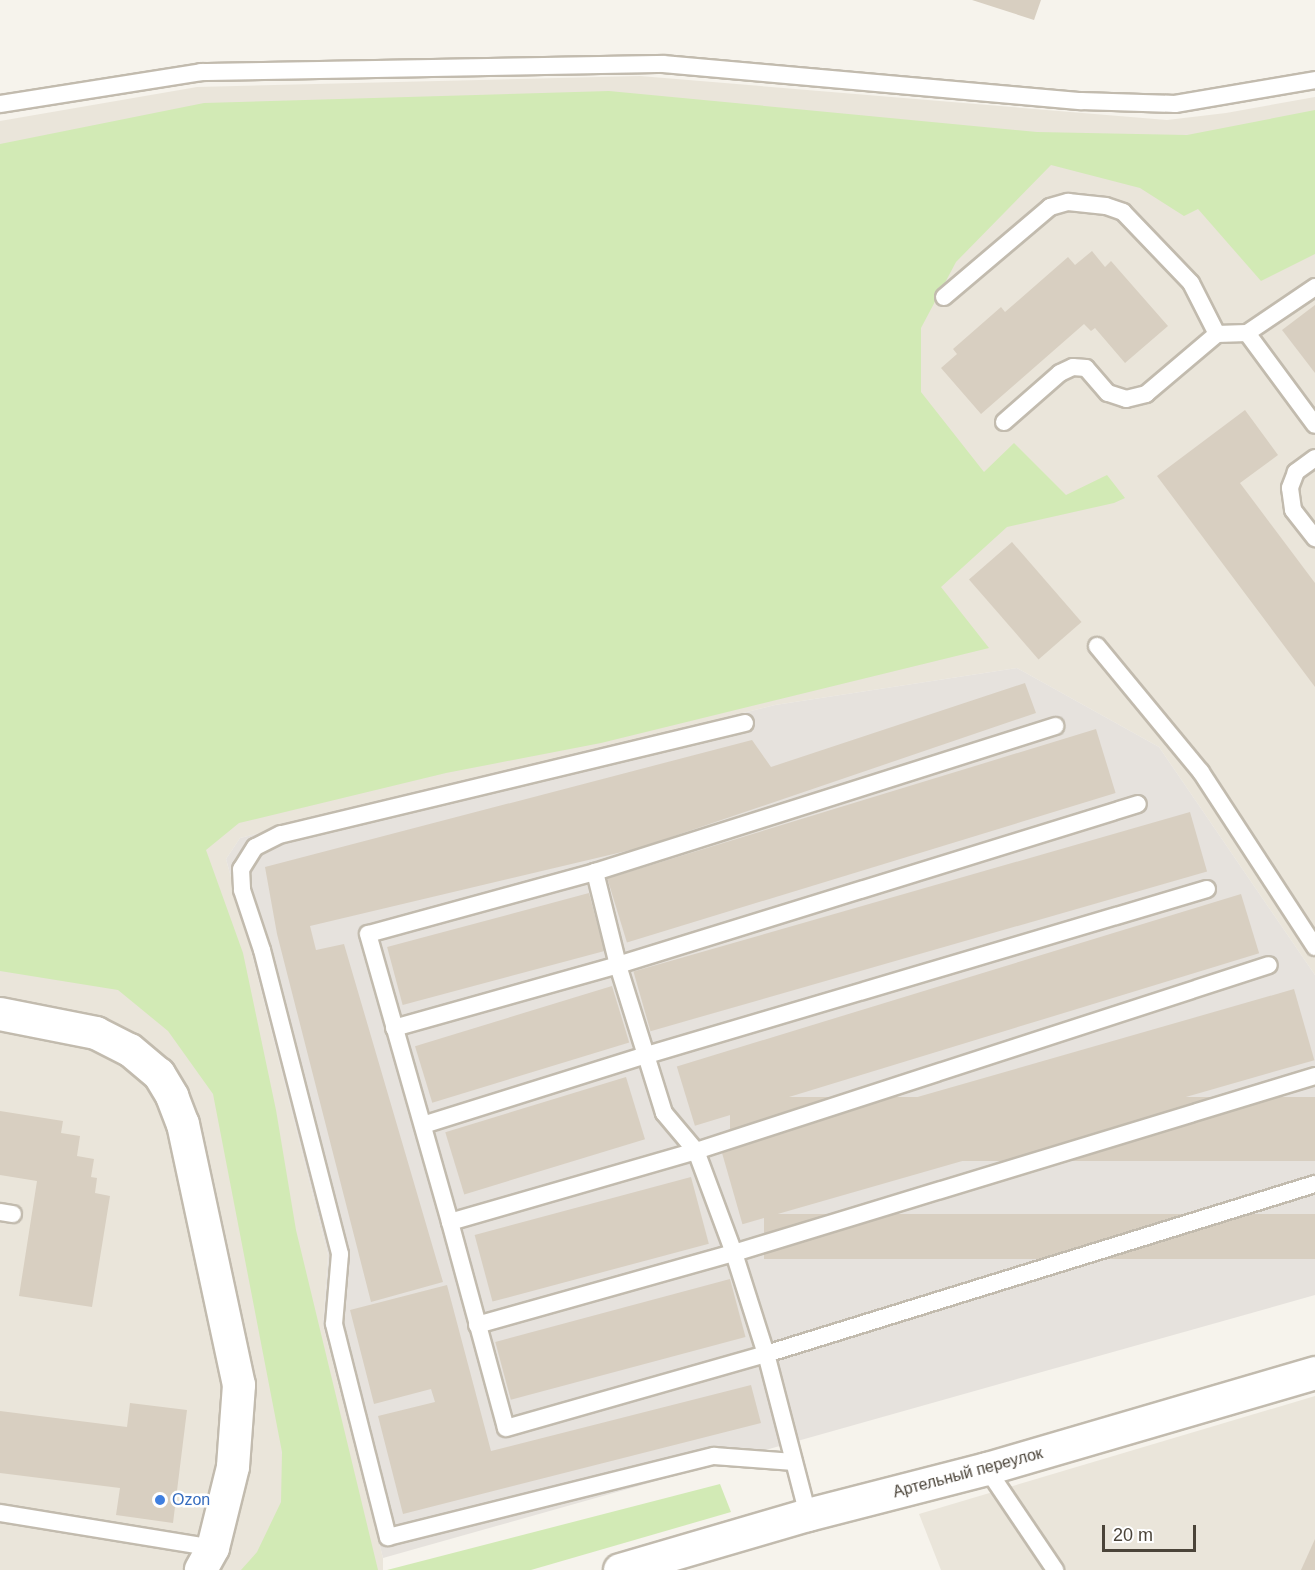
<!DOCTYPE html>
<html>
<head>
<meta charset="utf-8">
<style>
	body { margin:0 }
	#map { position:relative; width:1315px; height:1570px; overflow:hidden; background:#f6f3ec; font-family:Arial,sans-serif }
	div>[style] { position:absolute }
	.residential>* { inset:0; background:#eae5da }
	.industrial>* { inset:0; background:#e6e2dd }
	.green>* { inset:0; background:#d2eab5 }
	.building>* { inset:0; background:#d8cfc1; transform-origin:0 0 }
	.roads { filter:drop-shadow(2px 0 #c2bbae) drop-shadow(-2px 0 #c2bbae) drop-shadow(0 2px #c2bbae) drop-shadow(0 -2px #c2bbae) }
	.service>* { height:16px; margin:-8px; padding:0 8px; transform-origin:8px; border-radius:8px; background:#fff }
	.minor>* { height:32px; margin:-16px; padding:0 16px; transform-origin:16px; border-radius:16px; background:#fff }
	.dots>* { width:16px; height:16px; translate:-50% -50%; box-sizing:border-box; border:3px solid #fff; border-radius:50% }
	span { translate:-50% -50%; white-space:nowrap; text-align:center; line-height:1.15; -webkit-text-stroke:5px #fff; paint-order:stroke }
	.street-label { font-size:16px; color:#4b4439 }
	.shop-label { font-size:16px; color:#366cbe }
	.left { translate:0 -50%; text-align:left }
	.scale { position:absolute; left:1102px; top:1525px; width:94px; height:27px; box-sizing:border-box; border:3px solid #4b4439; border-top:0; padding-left:8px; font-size:18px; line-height:21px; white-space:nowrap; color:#4b4439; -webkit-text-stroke:4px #fff; paint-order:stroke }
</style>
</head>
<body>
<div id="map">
	<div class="residential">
		<div style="clip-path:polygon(640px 76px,1167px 120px,1226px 113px,1315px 97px,1315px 975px,1159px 747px,1017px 668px,775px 705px,240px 838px,226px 859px,252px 954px,328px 1255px,323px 1325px,383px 1558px,383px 1570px,0 1570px,0 121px,197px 87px)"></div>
		<div style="clip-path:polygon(1315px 1396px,1315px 1570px,941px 1570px,919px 1514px)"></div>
	</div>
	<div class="industrial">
		<div style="clip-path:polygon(1017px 668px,1159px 747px,1315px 975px,1315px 1295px,383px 1558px,323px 1325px,328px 1255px,252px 954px,226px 859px,240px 838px,775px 705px)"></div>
	</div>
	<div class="green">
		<div style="clip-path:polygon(609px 91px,1037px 132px,1187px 135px,1315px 110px,1315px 254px,1261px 281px,1198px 209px,1184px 216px,1140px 188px,1051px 165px,956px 262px,921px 328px,921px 392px,984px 472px,1014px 443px,1066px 495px,1107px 475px,1125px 498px,1114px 503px,1007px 527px,941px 587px,989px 648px,601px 743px,446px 773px,239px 823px,206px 850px,243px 953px,276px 1110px,296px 1230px,378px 1570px,241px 1570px,257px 1552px,281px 1502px,282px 1452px,213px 1094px,168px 1031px,118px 990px,0 971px,0 144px,204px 103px)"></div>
		<div style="clip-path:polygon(720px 1484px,731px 1512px,531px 1570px,387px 1570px)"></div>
	</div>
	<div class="building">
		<div style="clip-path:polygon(972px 0,1041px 0,1034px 20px)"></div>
		<div style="clip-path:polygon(1092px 251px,1105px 267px,1111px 261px,1168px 326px,1125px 363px,1095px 328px,1091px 331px,1084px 324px,981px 414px,941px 368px,957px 354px,953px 349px,1001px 307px,1005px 312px,1068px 257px,1075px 265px)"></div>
		<div style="clip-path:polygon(1315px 305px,1315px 373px,1282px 330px)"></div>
		<div style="clip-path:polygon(1245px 410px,1278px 455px,1240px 483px,1315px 583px,1315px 687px,1157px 476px)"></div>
		<div style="left:1012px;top:542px;width:106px;height:57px;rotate:49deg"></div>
		<div style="clip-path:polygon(1025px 683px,1036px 713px,639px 848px,310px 926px,316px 950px,344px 944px,443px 1282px,371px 1302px,277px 934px,265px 867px,752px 740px,771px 767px)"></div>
		<div style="left:1096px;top:729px;width:67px;height:511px;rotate:73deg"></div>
		<div style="left:1190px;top:812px;width:62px;height:579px;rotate:74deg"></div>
		<div style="left:589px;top:893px;width:60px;height:209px;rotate:75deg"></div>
		<div style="left:1241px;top:894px;width:62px;height:590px;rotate:73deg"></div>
		<div style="left:612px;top:986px;width:59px;height:206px;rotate:73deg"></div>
		<div style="left:1294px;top:989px;width:74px;height:595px;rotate:74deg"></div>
		<div style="left:626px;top:1077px;width:65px;height:189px;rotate:73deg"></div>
		<div style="left:1315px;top:1097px;width:64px;height:585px;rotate:90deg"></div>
		<div style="clip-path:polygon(0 1111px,63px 1121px,61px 1133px,80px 1136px,77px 1156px,94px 1159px,91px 1177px,97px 1178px,95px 1193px,110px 1196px,92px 1307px,19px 1296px,37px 1181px,0 1175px)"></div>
		<div style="left:691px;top:1177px;width:69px;height:224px;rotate:75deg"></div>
		<div style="left:1315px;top:1214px;width:45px;height:551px;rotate:90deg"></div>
		<div style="left:730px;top:1279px;width:60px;height:243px;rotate:75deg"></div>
		<div style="clip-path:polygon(447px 1285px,491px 1451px,751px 1385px,761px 1423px,403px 1514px,378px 1416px,435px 1402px,431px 1389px,374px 1404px,350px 1310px)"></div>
		<div style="clip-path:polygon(130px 1403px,187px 1410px,173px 1523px,116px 1515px,120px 1488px,0 1473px,0 1411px,127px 1427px)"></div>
		<div style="clip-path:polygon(1315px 1539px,1315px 1570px,1301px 1570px)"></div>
	</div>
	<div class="roads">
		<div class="service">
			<div style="left:0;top:104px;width:204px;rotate:-9deg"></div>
			<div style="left:201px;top:72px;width:462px;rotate:-1deg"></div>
			<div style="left:663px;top:64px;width:420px;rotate:5.1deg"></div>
			<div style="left:1081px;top:101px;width:94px;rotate:1.8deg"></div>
			<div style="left:1175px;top:104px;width:142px;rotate:-9.7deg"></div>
			<div style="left:944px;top:297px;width:139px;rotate:-40.3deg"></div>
			<div style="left:1050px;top:207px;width:19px;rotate:-16deg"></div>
			<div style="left:1068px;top:202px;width:38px;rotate:6deg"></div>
			<div style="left:1106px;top:206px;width:18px;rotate:19deg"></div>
			<div style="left:1123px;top:212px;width:98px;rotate:46.2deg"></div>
			<div style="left:1191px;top:283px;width:57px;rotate:63deg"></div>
			<div style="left:1217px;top:334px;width:30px;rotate:-2deg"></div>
			<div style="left:1247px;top:333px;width:114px;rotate:53.5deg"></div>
			<div style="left:1247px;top:333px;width:82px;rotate:-34.1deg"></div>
			<div style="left:1004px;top:422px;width:74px;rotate:-41.2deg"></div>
			<div style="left:1060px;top:373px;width:14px;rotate:-25deg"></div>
			<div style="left:1073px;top:367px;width:13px;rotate:4deg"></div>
			<div style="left:1086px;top:368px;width:33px;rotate:49deg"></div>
			<div style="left:1108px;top:393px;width:19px;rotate:18deg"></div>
			<div style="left:1126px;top:399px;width:21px;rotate:-14deg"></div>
			<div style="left:1146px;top:394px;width:93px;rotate:-40.2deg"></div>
			<div style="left:1315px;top:458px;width:24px;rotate:144deg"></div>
			<div style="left:1296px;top:472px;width:17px;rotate:111deg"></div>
			<div style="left:1290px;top:488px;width:22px;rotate:82deg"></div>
			<div style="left:1293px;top:510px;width:36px;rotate:52deg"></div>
			<div style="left:1097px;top:646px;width:163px;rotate:50.5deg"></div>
			<div style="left:1201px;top:772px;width:209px;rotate:56.9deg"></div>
			<div style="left:745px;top:723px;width:477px;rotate:166.5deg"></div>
			<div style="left:281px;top:834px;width:29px;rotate:153deg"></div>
			<div style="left:255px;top:847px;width:26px;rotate:122deg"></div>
			<div style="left:241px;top:869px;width:21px;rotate:87deg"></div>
			<div style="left:242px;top:890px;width:63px;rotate:71.6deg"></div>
			<div style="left:262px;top:950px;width:314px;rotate:75.6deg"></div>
			<div style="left:340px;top:1254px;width:70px;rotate:94.9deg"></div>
			<div style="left:334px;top:1324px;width:220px;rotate:75.8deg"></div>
			<div style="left:388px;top:1537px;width:336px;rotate:-14deg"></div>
			<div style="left:714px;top:1456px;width:80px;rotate:4.3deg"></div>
			<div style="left:595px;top:872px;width:235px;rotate:164.7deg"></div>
			<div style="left:368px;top:934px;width:299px;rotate:74.1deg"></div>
			<div style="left:450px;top:1222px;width:213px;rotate:74.8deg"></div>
			<div style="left:506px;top:1428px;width:270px;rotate:-15.9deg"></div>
			<div style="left:766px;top:1354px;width:575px;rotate:-17.21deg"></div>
			<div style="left:394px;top:1028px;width:233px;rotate:-15.7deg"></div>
			<div style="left:618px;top:965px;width:544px;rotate:-17.2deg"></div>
			<div style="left:423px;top:1125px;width:235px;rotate:-17.4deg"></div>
			<div style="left:647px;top:1055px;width:584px;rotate:-16.51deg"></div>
			<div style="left:0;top:1212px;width:13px;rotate:9deg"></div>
			<div style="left:450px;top:1222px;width:256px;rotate:-16.1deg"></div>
			<div style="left:696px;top:1151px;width:602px;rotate:-17.98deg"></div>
			<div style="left:477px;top:1325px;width:267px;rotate:-15.7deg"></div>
			<div style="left:734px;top:1253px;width:607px;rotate:-16.94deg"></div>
			<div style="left:987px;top:1469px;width:122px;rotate:56deg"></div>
			<div style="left:0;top:1513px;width:216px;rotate:9.3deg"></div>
			<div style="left:808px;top:1515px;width:166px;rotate:-104.6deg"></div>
			<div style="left:766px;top:1354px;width:106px;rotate:-107.6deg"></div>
			<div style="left:734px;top:1253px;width:109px;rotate:-110.4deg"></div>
			<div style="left:696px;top:1151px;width:50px;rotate:-130.1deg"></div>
			<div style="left:664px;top:1113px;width:155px;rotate:-107.3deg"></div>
			<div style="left:618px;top:965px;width:96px;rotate:-103.9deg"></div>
			<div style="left:595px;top:872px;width:483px;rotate:-17.6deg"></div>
		</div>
		<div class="minor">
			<div style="left:0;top:1014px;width:98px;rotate:11.2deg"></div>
			<div style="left:96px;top:1033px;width:38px;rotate:27deg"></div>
			<div style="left:130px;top:1050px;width:38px;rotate:40deg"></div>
			<div style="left:159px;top:1074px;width:26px;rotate:59deg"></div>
			<div style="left:172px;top:1096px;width:30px;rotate:69deg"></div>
			<div style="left:183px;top:1124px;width:267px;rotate:77.9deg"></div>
			<div style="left:239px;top:1385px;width:82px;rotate:94.2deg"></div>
			<div style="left:233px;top:1467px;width:83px;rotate:103.9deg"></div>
			<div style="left:213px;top:1548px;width:25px;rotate:119deg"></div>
			<div style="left:620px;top:1570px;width:196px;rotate:-16.3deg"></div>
			<div style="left:808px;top:1515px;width:185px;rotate:-14.4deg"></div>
			<div style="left:987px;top:1469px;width:342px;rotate:-16.3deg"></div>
		</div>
	</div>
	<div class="dots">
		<div style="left:160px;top:1500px;background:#3f7fe0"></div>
	</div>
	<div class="street-label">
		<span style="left:968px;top:1473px;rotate:-15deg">Артельный переулок</span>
	</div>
	<div class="shop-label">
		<span class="left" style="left:172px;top:1500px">Ozon</span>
	</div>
	<div class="scale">20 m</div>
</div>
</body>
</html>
